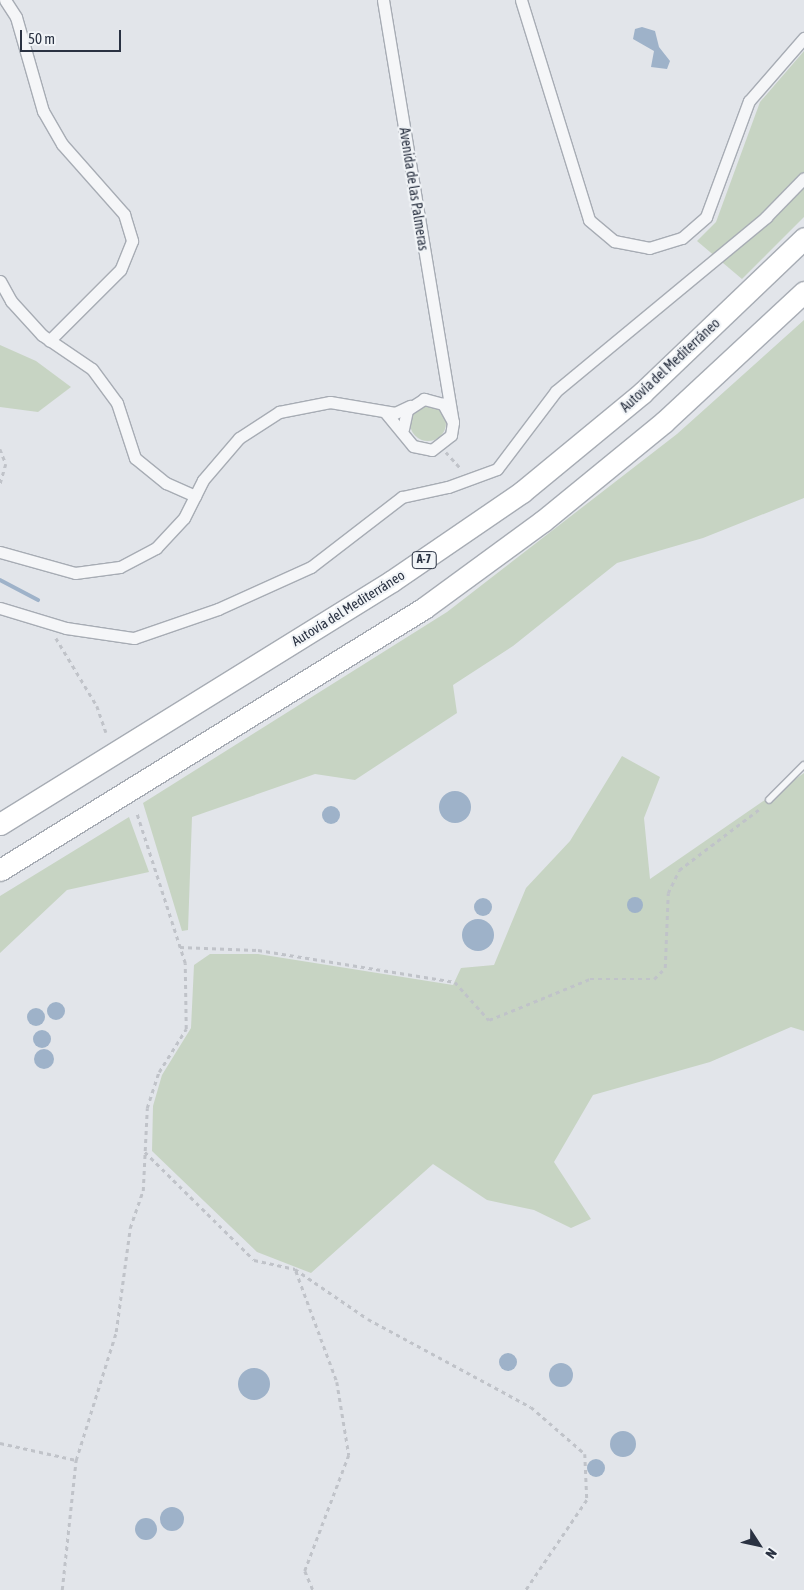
<!DOCTYPE html>
<html>
<head>
<meta charset="utf-8">
<style>
	body { margin:0 }
	#map { position:relative; width:804px; height:1590px; overflow:hidden; background:#e2e5ea; font-family:"Asap Condensed",sans-serif }
	div>[style] { position:absolute }
	.green>* { inset:0; background:#c7d4c3 }
	.round { border-radius:50% }
	.water>* { inset:0; background:#9eb2c9 }
	.stream>* { height:4px; margin:-2px; padding:0 2px; transform-origin:2px; border-radius:2px; background:#9eb2c9 }
	.path>* { height:2.5px; margin-top:-1.25px; transform-origin:0; background:repeating-linear-gradient(90deg,#c0c3c9 0 4px,transparent 0 8px) }
	.roads { filter:drop-shadow(1px 0 #a7acb4) drop-shadow(-1px 0 #a7acb4) drop-shadow(0 1px #a7acb4) drop-shadow(0 -1px #a7acb4) }
	.lane>* { height:5.5px; margin:-2.75px; padding:0 2.75px; transform-origin:2.75px; border-radius:2.75px; background:#f5f6f8 }
	.street>* { height:11px; margin:-5.5px; padding:0 5.5px; transform-origin:5.5px; border-radius:5.5px; background:#f5f6f8 }
	.highway>* { height:21px; margin:-10.5px; padding:0 10.5px; transform-origin:10.5px; border-radius:10.5px; background:#fff }
	span { translate:-50% -50%; white-space:nowrap; text-align:center; line-height:1.15; -webkit-text-stroke:4.5px #f1f4f7; paint-order:stroke }
	.shield-label span { padding:1px 4px; background:#f1f4f7; border:1px solid; border-radius:4px; -webkit-text-stroke-width:0 }
	.shield-label { font-size:12px; color:#2a3242; font-weight:700 }
	.street-label { font-size:14px; color:#2a3242 }
	.north { position:absolute; left:734px; top:1520px; width:50px; height:50px; -webkit-text-stroke:4px #f1f4f7; paint-order:stroke; rotate:125deg; font-size:14px; font-weight:700; line-height:20px; text-align:center; color:#2a3242 }
	.north::after { content:''; display:block; margin:auto; width:18px; height:22px; background:#2a3242; clip-path:polygon(50% 0,100% 100%,50% 72%,0 100%) }
	.scale { position:absolute; left:20px; top:30px; width:101px; height:22px; box-sizing:border-box; border:2px solid #2a3242; border-top:0; padding-left:6px; font-size:15px; line-height:18px; white-space:nowrap; color:#2a3242; -webkit-text-stroke:4px #f1f4f7; paint-order:stroke }
</style>
</head>
<body>
<div id="map">
	<div class="green">
		<div style="clip-path:polygon(804px 51px,804px 217px,742px 279px,697px 241px,716px 222px,760px 102px)"></div>
		<div style="clip-path:polygon(804px 320px,804px 498px,703px 538px,617px 563px,513px 646px,453px 685px,457px 713px,355px 780px,315px 774px,192px 817px,188px 930px,182px 931px,143px 803px,447px 612px,677px 434px)"></div>
		<div style="clip-path:polygon(0 345px,36px 361px,71px 387px,38px 412px,0 407px)"></div>
		<div class="round" style="left:410px;top:405px;width:36px;height:36px"></div>
		<div style="clip-path:polygon(622px 756px,660px 777px,644px 818px,650px 879px,804px 773px,804px 1031px,791px 1027px,710px 1062px,593px 1095px,554px 1162px,591px 1219px,571px 1228px,534px 1210px,487px 1200px,433px 1164px,311px 1273px,257px 1252px,152px 1151px,153px 1106px,162px 1075px,191px 1028px,194px 965px,210px 954px,258px 954px,453px 985px,461px 968px,494px 965px,526px 888px,570px 841px)"></div>
		<div style="clip-path:polygon(129px 817px,149px 872px,67px 890px,0 953px,0 896px)"></div>
	</div>
	<div class="water">
		<div style="clip-path:polygon(642px 27px,655px 31px,659px 47px,670px 61px,667px 69px,651px 67px,654px 51px,633px 39px,635px 29px)"></div>
		<div class="round" style="left:439px;top:791px;width:32px;height:32px"></div>
		<div class="round" style="left:322px;top:806px;width:18px;height:18px"></div>
		<div class="round" style="left:627px;top:897px;width:16px;height:16px"></div>
		<div class="round" style="left:474px;top:898px;width:18px;height:18px"></div>
		<div class="round" style="left:462px;top:919px;width:32px;height:32px"></div>
		<div class="round" style="left:47px;top:1002px;width:18px;height:18px"></div>
		<div class="round" style="left:27px;top:1008px;width:18px;height:18px"></div>
		<div class="round" style="left:33px;top:1030px;width:18px;height:18px"></div>
		<div class="round" style="left:34px;top:1049px;width:20px;height:20px"></div>
		<div class="round" style="left:499px;top:1353px;width:18px;height:18px"></div>
		<div class="round" style="left:549px;top:1363px;width:24px;height:24px"></div>
		<div class="round" style="left:238px;top:1368px;width:32px;height:32px"></div>
		<div class="round" style="left:610px;top:1431px;width:26px;height:26px"></div>
		<div class="round" style="left:587px;top:1459px;width:18px;height:18px"></div>
		<div class="round" style="left:160px;top:1507px;width:24px;height:24px"></div>
		<div class="round" style="left:135px;top:1518px;width:22px;height:22px"></div>
	</div>
	<div class="stream">
		<div style="left:0;top:580px;width:43px;rotate:27.8deg"></div>
	</div>
	<div class="path">
		<div style="left:0;top:449px;width:16px;rotate:68deg"></div>
		<div style="left:6px;top:464px;width:22px;rotate:106deg"></div>
		<div style="left:446px;top:452px;width:24px;rotate:48deg"></div>
		<div style="left:56px;top:638px;width:79px;rotate:58.9deg"></div>
		<div style="left:97px;top:706px;width:28px;rotate:71deg"></div>
		<div style="left:180px;top:947px;width:78px;rotate:2.2deg"></div>
		<div style="left:258px;top:950px;width:200px;rotate:9.2deg"></div>
		<div style="left:455px;top:982px;width:51px;rotate:48.2deg"></div>
		<div style="left:489px;top:1020px;width:109px;rotate:-22.1deg"></div>
		<div style="left:590px;top:979px;width:64px"></div>
		<div style="left:654px;top:979px;width:16px;rotate:-45deg"></div>
		<div style="left:665px;top:968px;width:75px;rotate:-87.7deg"></div>
		<div style="left:668px;top:893px;width:25px;rotate:-64deg"></div>
		<div style="left:679px;top:870px;width:104px;rotate:-37.2deg"></div>
		<div style="left:145px;top:1152px;width:153px;rotate:44.7deg"></div>
		<div style="left:254px;top:1260px;width:42px;rotate:12.4deg"></div>
		<div style="left:295px;top:1269px;width:88px;rotate:34.4deg"></div>
		<div style="left:368px;top:1319px;width:185px;rotate:28.4deg"></div>
		<div style="left:531px;top:1407px;width:72px;rotate:41deg"></div>
		<div style="left:585px;top:1454px;width:46px;rotate:87.5deg"></div>
		<div style="left:587px;top:1500px;width:109px;rotate:124.1deg"></div>
		<div style="left:296px;top:1271px;width:118px;rotate:69.7deg"></div>
		<div style="left:337px;top:1382px;width:74px;rotate:80.7deg"></div>
		<div style="left:349px;top:1455px;width:124px;rotate:110.8deg"></div>
		<div style="left:305px;top:1571px;width:21px;rotate:67deg"></div>
		<div style="left:0;top:1443px;width:78px;rotate:12.6deg"></div>
		<div style="left:62px;top:1590px;width:131px;rotate:-83.9deg"></div>
		<div style="left:76px;top:1460px;width:134px;rotate:-72.6deg"></div>
		<div style="left:116px;top:1332px;width:105px;rotate:-82.3deg"></div>
		<div style="left:130px;top:1228px;width:39px;rotate:-71deg"></div>
		<div style="left:143px;top:1191px;width:83px;rotate:-87.2deg"></div>
		<div style="left:147px;top:1108px;width:38px;rotate:-72deg"></div>
		<div style="left:159px;top:1072px;width:51px;rotate:-57.9deg"></div>
		<div style="left:186px;top:1029px;width:66px;rotate:-90.9deg"></div>
		<div style="left:185px;top:963px;width:157px;rotate:-107.9deg"></div>
	</div>
	<div class="roads">
		<div class="lane">
			<div style="left:769px;top:800px;width:49px;rotate:-45deg"></div>
		</div>
		<div class="street">
			<div style="left:5px;top:0;width:20px;rotate:57deg"></div>
			<div style="left:16px;top:17px;width:98px;rotate:74deg"></div>
			<div style="left:43px;top:111px;width:38px;rotate:60deg"></div>
			<div style="left:62px;top:144px;width:94px;rotate:48.5deg"></div>
			<div style="left:124px;top:214px;width:28px;rotate:73deg"></div>
			<div style="left:132px;top:241px;width:31px;rotate:112deg"></div>
			<div style="left:120px;top:270px;width:100px;rotate:135deg"></div>
			<div style="left:383px;top:0;width:428px;rotate:80.6deg"></div>
			<div style="left:521px;top:0;width:230px;rotate:72.8deg"></div>
			<div style="left:589px;top:220px;width:33px;rotate:40deg"></div>
			<div style="left:614px;top:241px;width:36px;rotate:11deg"></div>
			<div style="left:649px;top:248px;width:34px;rotate:-17deg"></div>
			<div style="left:682px;top:238px;width:32px;rotate:-41deg"></div>
			<div style="left:706px;top:217px;width:124px;rotate:-69.7deg"></div>
			<div style="left:749px;top:101px;width:84px;rotate:-48.9deg"></div>
			<div style="left:0;top:281px;width:23px;rotate:61deg"></div>
			<div style="left:11px;top:301px;width:46px;rotate:47.6deg"></div>
			<div style="left:42px;top:335px;width:60px;rotate:34.2deg"></div>
			<div style="left:92px;top:369px;width:42px;rotate:53.7deg"></div>
			<div style="left:117px;top:403px;width:58px;rotate:71.9deg"></div>
			<div style="left:135px;top:458px;width:40px;rotate:39deg"></div>
			<div style="left:166px;top:483px;width:32px;rotate:24deg"></div>
			<div style="left:385px;top:412px;width:44px;rotate:50.5deg"></div>
			<div style="left:413px;top:446px;width:19px;rotate:12deg"></div>
			<div style="left:432px;top:450px;width:24px;rotate:-38deg"></div>
			<div style="left:451px;top:435px;width:13px;rotate:-81deg"></div>
			<div style="left:453px;top:422px;width:21px;rotate:-119deg"></div>
			<div style="left:443px;top:404px;width:20px;rotate:-165deg"></div>
			<div style="left:424px;top:399px;width:20px;rotate:147deg"></div>
			<div style="left:407px;top:410px;width:19px;rotate:102deg"></div>
			<div style="left:0;top:552px;width:78px;rotate:15.6deg"></div>
			<div style="left:75px;top:573px;width:45px;rotate:-7.6deg"></div>
			<div style="left:120px;top:567px;width:41px;rotate:-27.8deg"></div>
			<div style="left:156px;top:548px;width:41px;rotate:-47deg"></div>
			<div style="left:184px;top:518px;width:42px;rotate:-63.4deg"></div>
			<div style="left:203px;top:480px;width:55px;rotate:-49.4deg"></div>
			<div style="left:239px;top:438px;width:48px;rotate:-33deg"></div>
			<div style="left:279px;top:412px;width:52px;rotate:-11.1deg"></div>
			<div style="left:330px;top:402px;width:66px;rotate:9.6deg"></div>
			<div style="left:395px;top:413px;width:17px;rotate:-25deg"></div>
			<div style="left:0;top:608px;width:69px;rotate:16.9deg"></div>
			<div style="left:66px;top:628px;width:69px;rotate:8.4deg"></div>
			<div style="left:134px;top:638px;width:89px;rotate:-19deg"></div>
			<div style="left:218px;top:609px;width:102px;rotate:-24.3deg"></div>
			<div style="left:311px;top:567px;width:115px;rotate:-37.6deg"></div>
			<div style="left:402px;top:497px;width:47px;rotate:-12.3deg"></div>
			<div style="left:448px;top:487px;width:52px;rotate:-20.2deg"></div>
			<div style="left:497px;top:469px;width:98px;rotate:-52.9deg"></div>
			<div style="left:556px;top:391px;width:273px;rotate:-39.6deg"></div>
			<div style="left:766px;top:217px;width:54px;rotate:-45.7deg"></div>
		</div>
		<div class="highway">
			<div style="left:0;top:824px;width:461px;rotate:-31.8deg"></div>
			<div style="left:392px;top:581px;width:158px;rotate:-34.4deg"></div>
			<div style="left:522px;top:492px;width:156px;rotate:-39.5deg"></div>
			<div style="left:642px;top:393px;width:224px;rotate:-43.7deg"></div>
			<div style="left:0;top:870px;width:498px;rotate:-31.7deg"></div>
			<div style="left:424px;top:608px;width:147px;rotate:-36.2deg"></div>
			<div style="left:543px;top:521px;width:156px;rotate:-39.3deg"></div>
			<div style="left:664px;top:422px;width:191px;rotate:-42.9deg"></div>
		</div>
	</div>
	<div class="shield-label">
		<span style="left:424px;top:560px">A-7</span>
	</div>
	<div class="street-label">
		<span style="left:414px;top:189px;rotate:81deg">Avenida de las Palmeras</span>
		<span style="left:670px;top:365px;rotate:-43deg">Autovía del Mediterráneo</span>
		<span style="left:348px;top:608px;rotate:-32deg">Autovía del Mediterráneo</span>
	</div>
	<div class="north">N</div>
	<div class="scale">50 m</div>
</div>
</body>
</html>
